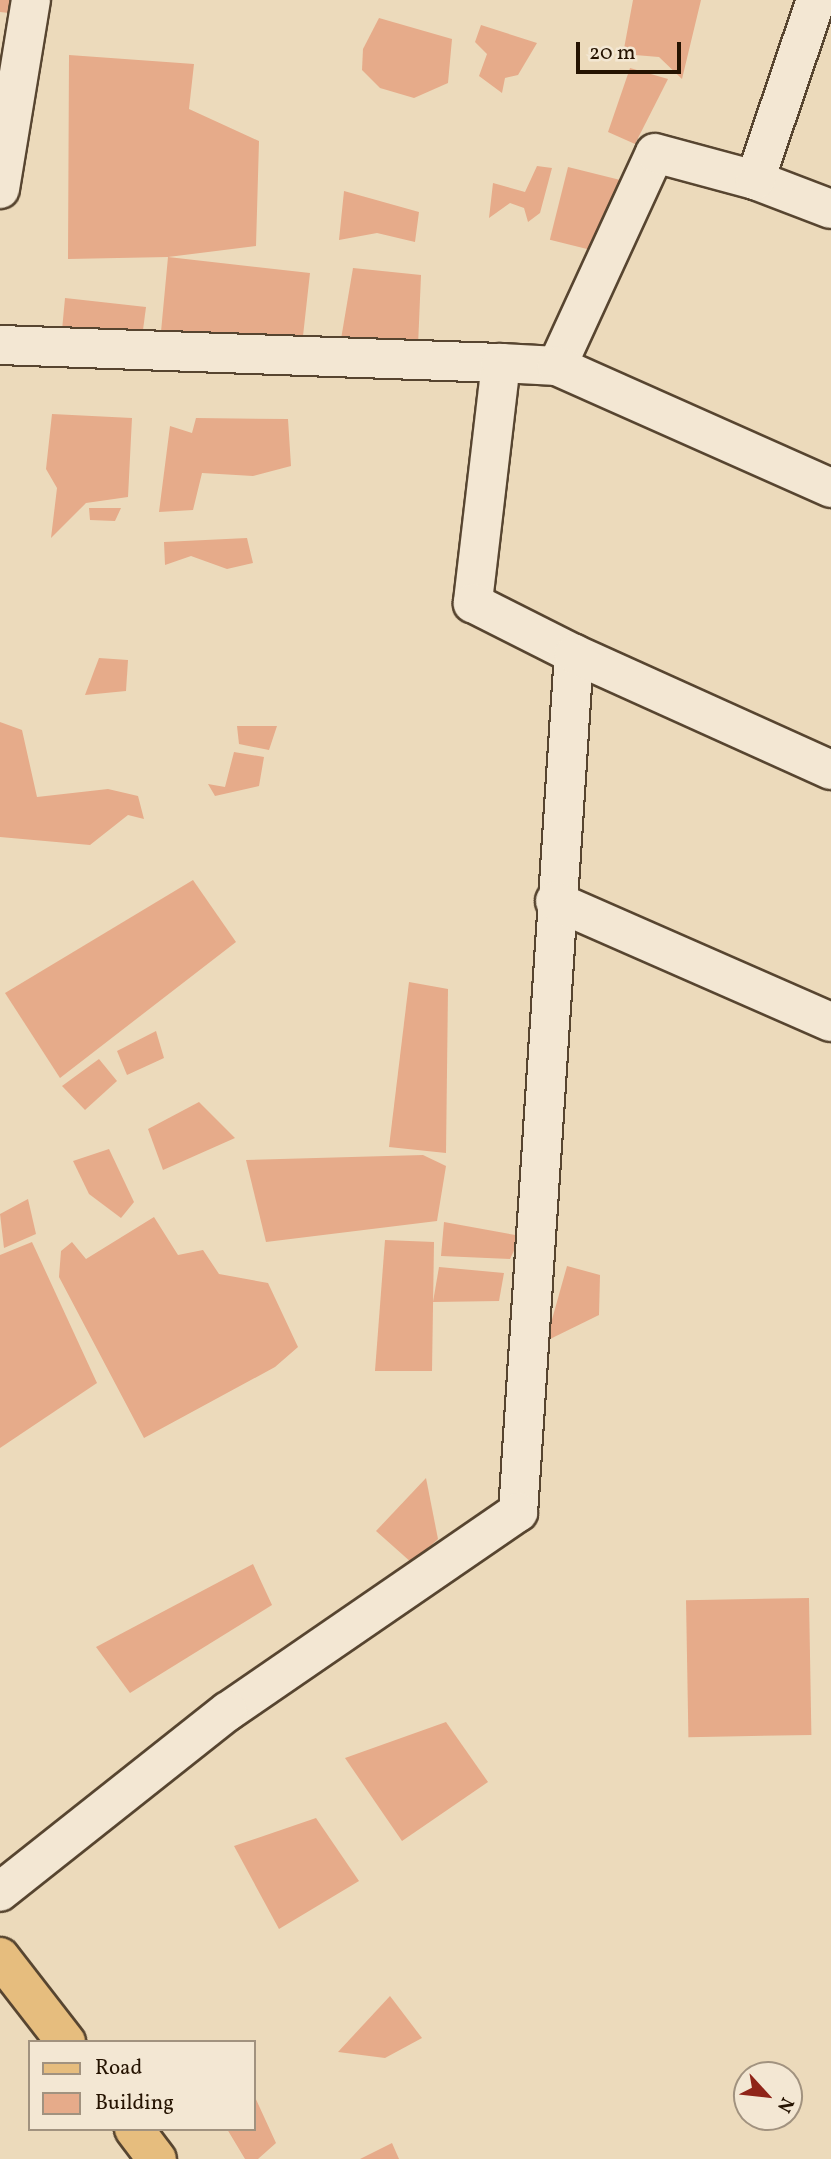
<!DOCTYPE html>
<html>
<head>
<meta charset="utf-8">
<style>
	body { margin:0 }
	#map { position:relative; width:831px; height:2159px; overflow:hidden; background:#ecdabb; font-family:Vollkorn,serif }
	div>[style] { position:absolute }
	.building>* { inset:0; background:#e6ab8a; transform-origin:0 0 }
	.roads { filter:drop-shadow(2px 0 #574530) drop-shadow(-2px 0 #574530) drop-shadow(0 2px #574530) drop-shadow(0 -2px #574530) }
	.minor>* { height:38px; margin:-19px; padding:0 19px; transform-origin:19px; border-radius:19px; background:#f3e7d3 }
	.major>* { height:38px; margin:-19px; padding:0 19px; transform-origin:19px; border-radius:19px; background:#e6bd7e }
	span { translate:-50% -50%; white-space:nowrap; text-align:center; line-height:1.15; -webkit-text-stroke:6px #f3e7d3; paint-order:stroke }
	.legend { position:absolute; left:28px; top:2040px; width:228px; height:91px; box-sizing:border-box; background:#f3e7d3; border:2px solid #a1927f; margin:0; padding:9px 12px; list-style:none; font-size:21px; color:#251301 }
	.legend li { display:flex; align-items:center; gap:14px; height:35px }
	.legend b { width:35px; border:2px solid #a1927f }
	.north { position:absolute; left:733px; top:2061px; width:70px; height:70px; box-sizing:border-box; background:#f3e7d3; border:2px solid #a1927f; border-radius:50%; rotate:117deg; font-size:19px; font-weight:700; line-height:28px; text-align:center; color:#251301 }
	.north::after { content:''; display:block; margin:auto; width:24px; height:32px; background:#8f2418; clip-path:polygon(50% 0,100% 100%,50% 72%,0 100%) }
	.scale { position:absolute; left:576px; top:42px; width:105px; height:32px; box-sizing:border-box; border:4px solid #251301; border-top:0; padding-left:9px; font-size:21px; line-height:24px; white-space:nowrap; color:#251301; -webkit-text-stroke:5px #f3e7d3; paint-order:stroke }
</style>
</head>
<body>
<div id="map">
	<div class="building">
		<div style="clip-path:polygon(0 0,27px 0,28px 15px,0 12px)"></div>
		<div style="clip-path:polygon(633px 0,701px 0,682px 79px,659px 57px,623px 54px)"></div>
		<div style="clip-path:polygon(379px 18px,452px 39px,448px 83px,414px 98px,380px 88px,362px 70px,363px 49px)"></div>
		<div style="clip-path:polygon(481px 25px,537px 43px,518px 75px,505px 78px,502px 93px,479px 76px,487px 54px,475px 42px)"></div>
		<div style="clip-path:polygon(69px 55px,194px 64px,189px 109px,259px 141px,256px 246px,168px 257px,310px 273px,300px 363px,159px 353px,168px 257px,68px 259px)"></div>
		<div style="clip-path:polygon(630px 68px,668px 79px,635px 144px,608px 132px)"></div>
		<div style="clip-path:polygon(537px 166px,552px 168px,540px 213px,528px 222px,524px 208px,510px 203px,489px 218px,493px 183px,525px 192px)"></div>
		<div style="left:568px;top:167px;width:57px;height:75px;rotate:14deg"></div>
		<div style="clip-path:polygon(344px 191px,419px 212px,415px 242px,377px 233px,339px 240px)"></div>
		<div style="clip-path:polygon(353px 268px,421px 275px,418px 346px,338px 357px)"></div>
		<div style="clip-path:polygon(65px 298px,146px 307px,140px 353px,60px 352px)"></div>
		<div style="clip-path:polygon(52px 414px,132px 418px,128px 497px,86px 503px,51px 538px,57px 488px,46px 469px)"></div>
		<div style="clip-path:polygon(196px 418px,288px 419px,291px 466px,253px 476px,202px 473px,193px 510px,159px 512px,170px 426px,192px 433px)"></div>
		<div style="clip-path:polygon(89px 508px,121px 508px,115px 521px,90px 520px)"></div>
		<div style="clip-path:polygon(247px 538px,253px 563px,227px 569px,191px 556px,165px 565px,164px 542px)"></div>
		<div style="clip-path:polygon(99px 658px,128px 660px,126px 691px,85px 695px)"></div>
		<div style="clip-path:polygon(0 722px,22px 730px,37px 797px,108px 789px,138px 796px,144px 819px,128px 815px,90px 845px,0 837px)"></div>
		<div style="clip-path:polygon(237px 726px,277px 726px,269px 750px,239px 744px)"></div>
		<div style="clip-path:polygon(234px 752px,264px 757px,259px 786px,215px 796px,208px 784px,225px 787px)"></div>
		<div style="clip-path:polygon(193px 880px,236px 942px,60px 1078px,5px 993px)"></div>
		<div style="clip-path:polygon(409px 982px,448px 989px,446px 1153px,389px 1147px)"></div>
		<div style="clip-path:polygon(156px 1031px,164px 1058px,127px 1075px,117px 1051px)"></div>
		<div style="clip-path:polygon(99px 1059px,117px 1081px,85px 1110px,62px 1086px)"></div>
		<div style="clip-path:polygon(199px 1102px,235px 1138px,163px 1170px,148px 1129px)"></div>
		<div style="clip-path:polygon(109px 1149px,134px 1202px,121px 1218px,89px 1194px,73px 1161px)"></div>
		<div style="clip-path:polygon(423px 1155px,446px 1166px,437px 1221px,266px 1242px,246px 1160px)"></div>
		<div style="clip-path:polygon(28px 1199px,36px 1234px,4px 1248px,0 1214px)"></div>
		<div style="clip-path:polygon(154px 1217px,178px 1255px,203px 1250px,219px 1274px,268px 1283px,298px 1347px,275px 1367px,144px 1438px,59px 1277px,61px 1251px,72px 1242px,86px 1259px)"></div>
		<div style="clip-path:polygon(444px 1222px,521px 1236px,510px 1259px,441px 1256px)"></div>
		<div style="clip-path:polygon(385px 1240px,434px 1242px,432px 1371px,375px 1371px)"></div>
		<div style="clip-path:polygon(32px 1242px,97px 1383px,0 1448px,0 1255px)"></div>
		<div style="clip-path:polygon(567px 1266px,600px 1275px,599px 1315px,546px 1341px)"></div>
		<div style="clip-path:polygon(439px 1267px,504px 1273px,499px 1301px,433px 1302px)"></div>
		<div style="clip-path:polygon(426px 1478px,438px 1539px,412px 1563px,376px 1531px)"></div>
		<div style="clip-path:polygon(253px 1564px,272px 1605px,130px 1693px,96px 1647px)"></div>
		<div style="left:809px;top:1598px;width:137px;height:123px;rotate:89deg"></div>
		<div style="clip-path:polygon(446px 1722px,488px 1782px,402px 1841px,345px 1758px)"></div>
		<div style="clip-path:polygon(316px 1818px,359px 1881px,279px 1929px,234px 1846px)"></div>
		<div style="clip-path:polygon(390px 1996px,422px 2038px,385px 2058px,338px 2052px)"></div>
		<div style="clip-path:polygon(254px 2095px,276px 2143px,258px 2159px,245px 2159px,227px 2129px,254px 2129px)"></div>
		<div style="clip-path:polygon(392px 2143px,399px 2159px,360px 2159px)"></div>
	</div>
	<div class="roads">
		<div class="minor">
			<div style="left:755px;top:180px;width:81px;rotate:20.9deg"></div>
			<div style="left:0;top:189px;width:192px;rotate:-80.7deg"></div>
			<div style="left:0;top:345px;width:501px;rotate:2.06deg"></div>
			<div style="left:501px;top:363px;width:242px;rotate:96.7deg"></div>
			<div style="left:473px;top:603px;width:113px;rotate:26.8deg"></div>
			<div style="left:574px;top:654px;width:860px;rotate:93.73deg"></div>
			<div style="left:518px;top:1512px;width:352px;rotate:145.5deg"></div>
			<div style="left:228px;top:1711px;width:291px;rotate:141.6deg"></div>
			<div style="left:501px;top:363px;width:56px;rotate:3.1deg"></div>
			<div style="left:557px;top:366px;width:234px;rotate:-65.3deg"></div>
			<div style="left:655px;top:153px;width:104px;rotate:15.1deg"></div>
			<div style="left:755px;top:180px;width:190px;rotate:-71.3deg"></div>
			<div style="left:557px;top:366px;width:300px;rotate:24deg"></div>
			<div style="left:574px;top:654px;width:282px;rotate:24.3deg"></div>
			<div style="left:555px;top:901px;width:301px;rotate:23.7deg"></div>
		</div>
		<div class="major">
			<div style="left:0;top:1957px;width:108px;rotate:52.2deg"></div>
			<div style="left:134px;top:2129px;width:38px;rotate:53deg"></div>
		</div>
	</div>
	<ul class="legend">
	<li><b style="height:9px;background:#e6bd7e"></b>Road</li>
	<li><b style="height:19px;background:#e6ab8a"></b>Building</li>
	</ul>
	<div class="north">N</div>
	<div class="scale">20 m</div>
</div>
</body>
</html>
